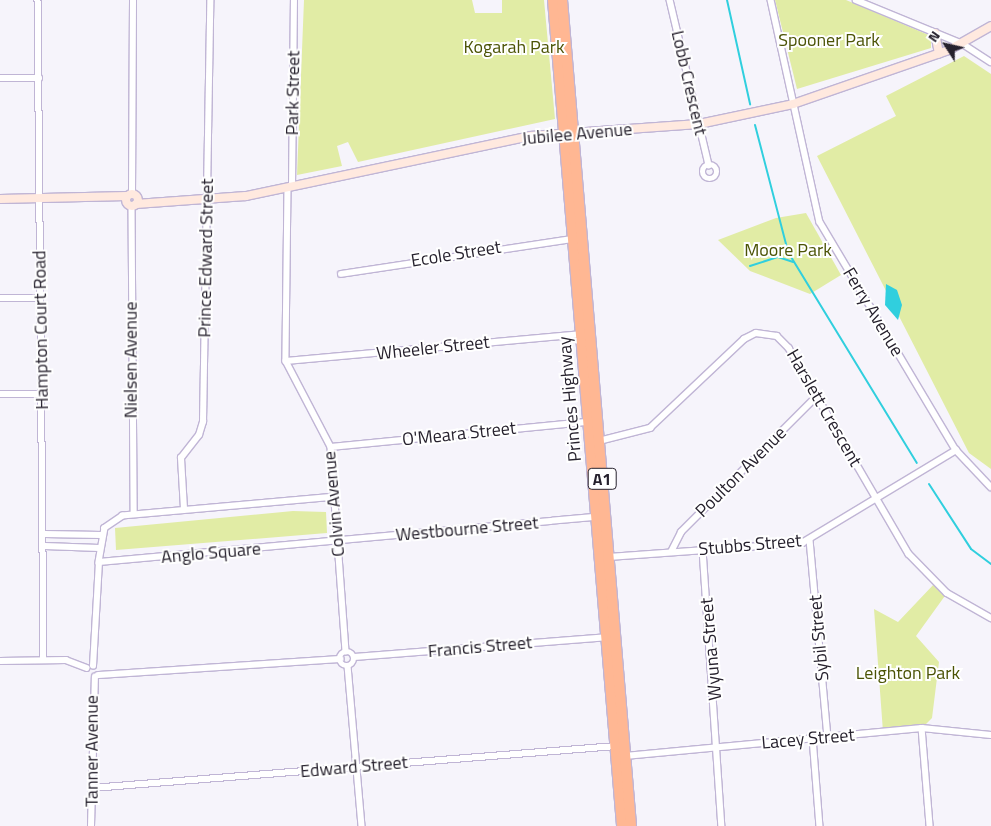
<!DOCTYPE html>
<html>
<head>
<meta charset="utf-8">
<style>
	body { margin:0 }
	#map { position:relative; width:991px; height:826px; overflow:hidden; background:#f6f4fb; font-family:"Titillium Web",sans-serif }
	div>[style] { position:absolute }
	.green>* { inset:0; background:#e1eca5 }
	.water>* { inset:0; background:#30cfde }
	.stream>* { height:2px; margin:-1px; padding:0 1px; transform-origin:1px; border-radius:1px; background:#30cfde }
	.roads { filter:drop-shadow(1px 0 #c0b5d5) drop-shadow(-1px 0 #c0b5d5) drop-shadow(0 1px #c0b5d5) drop-shadow(0 -1px #c0b5d5) }
	.street>* { height:5.5px; margin:-2.75px; padding:0 2.75px; transform-origin:2.75px; border-radius:2.75px; background:#fff }
	.street>.ring { margin:-2.75px; padding:0; box-sizing:content-box; background:none; border:5.5px solid #fff; border-radius:50% }
	.secondary>* { height:8px; margin:-4px; padding:0 4px; transform-origin:4px; border-radius:4px; background:#ffe9df }
	.secondary>.ring { margin:-4px; padding:0; box-sizing:content-box; background:none; border:8px solid #ffe9df; border-radius:50% }
	.highway>* { height:10px; margin:-5px; padding:0 5px; transform-origin:5px; border-radius:5px; background:#ffb793 }
	span { translate:-50% -50%; white-space:nowrap; text-align:center; line-height:1.15; -webkit-text-stroke:4px #fff; paint-order:stroke }
	.shield-label span { padding:1px 4px; background:#fff; border:1px solid; border-radius:4px; -webkit-text-stroke-width:0 }
	.shield-label { font-size:16px; color:#26212d; font-weight:700 }
	.park-label { font-size:18px; color:#4b5305 }
	.street-label { font-size:18px; color:#26212d }
	.north { position:absolute; left:921px; top:20px; width:50px; height:50px; -webkit-text-stroke:4px #fff; paint-order:stroke; rotate:305deg; font-size:14px; font-weight:700; line-height:20px; text-align:center; color:#26212d }
	.north::after { content:''; display:block; margin:auto; width:18px; height:22px; background:#26212d; clip-path:polygon(50% 0,100% 100%,50% 72%,0 100%) }
</style>
</head>
<body>
<div id="map">
	<div class="green">
		<div style="clip-path:polygon(304px 0,472px 0,475px 13px,502px 13px,502px 0,544px 0,555px 119px,358px 162px,348px 142px,337px 146px,342px 166px,297px 175px)"></div>
		<div style="clip-path:polygon(775px 0,846px 0,931px 36px,931px 48px,797px 89px)"></div>
		<div style="clip-path:polygon(964px 56px,991px 74px,991px 469px,969px 453px,817px 156px,896px 116px,886px 96px)"></div>
		<div style="clip-path:polygon(806px 213px,841px 275px,810px 294px,750px 271px,718px 240px,776px 218px)"></div>
		<div style="clip-path:polygon(293px 511px,326px 512px,327px 533px,116px 550px,115px 528px)"></div>
		<div style="clip-path:polygon(935px 583px,947px 593px,916px 636px,939px 662px,932px 718px,922px 728px,883px 732px,874px 609px,898px 622px)"></div>
	</div>
	<div class="water">
		<div style="clip-path:polygon(886px 284px,897px 290px,902px 305px,898px 320px,885px 305px)"></div>
	</div>
	<div class="stream">
		<div style="left:727px;top:0;width:107px;rotate:77.5deg"></div>
		<div style="left:755px;top:125px;width:131px;rotate:75.4deg"></div>
		<div style="left:788px;top:252px;width:247px;rotate:58.6deg"></div>
		<div style="left:750px;top:266px;width:29px;rotate:-18deg"></div>
		<div style="left:778px;top:257px;width:16px;rotate:18deg"></div>
		<div style="left:929px;top:484px;width:77px;rotate:57.1deg"></div>
		<div style="left:971px;top:549px;width:25px;rotate:37deg"></div>
	</div>
	<div class="roads">
		<div class="street">
			<div style="left:38px;top:0;width:660px;rotate:89.48deg"></div>
			<div style="left:670px;top:0;width:170px;rotate:76.7deg"></div>
			<div style="left:771px;top:0;width:227px;rotate:77.6deg"></div>
			<div style="left:820px;top:222px;width:265px;rotate:59.2deg"></div>
			<div style="left:956px;top:450px;width:51px;rotate:46.6deg"></div>
			<div style="left:856px;top:0;width:116px;rotate:22.4deg"></div>
			<div style="left:963px;top:44px;width:33px;rotate:33deg"></div>
			<div style="left:0;top:78px;width:39px"></div>
			<div class="ring" style="left:703px;top:165px;width:8.5px;height:8.5px"></div>
			<div style="left:292px;top:187px;width:187px;rotate:-89.4deg"></div>
			<div style="left:288px;top:188px;width:173px;rotate:90.7deg"></div>
			<div style="left:286px;top:361px;width:97px;rotate:62.4deg"></div>
			<div style="left:331px;top:447px;width:205px;rotate:85.8deg"></div>
			<div style="left:132px;top:193px;width:193px;rotate:-89.7deg"></div>
			<div style="left:132px;top:206px;width:308px;rotate:89.6deg"></div>
			<div style="left:341px;top:274px;width:234px;rotate:-8.6deg"></div>
			<div style="left:0;top:298px;width:39px"></div>
			<div style="left:286px;top:361px;width:295px;rotate:-5.2deg"></div>
			<div style="left:0;top:394px;width:43px"></div>
			<div style="left:599px;top:441px;width:53px;rotate:-14.3deg"></div>
			<div style="left:650px;top:428px;width:129px;rotate:-43.4deg"></div>
			<div style="left:744px;top:339px;width:13px;rotate:-27deg"></div>
			<div style="left:756px;top:333px;width:21px;rotate:8deg"></div>
			<div style="left:777px;top:336px;width:17px;rotate:45deg"></div>
			<div style="left:789px;top:348px;width:238px;rotate:59.8deg"></div>
			<div style="left:909px;top:554px;width:54px;rotate:45.7deg"></div>
			<div style="left:947px;top:593px;width:51px;rotate:29.6deg"></div>
			<div style="left:331px;top:447px;width:258px;rotate:-5.6deg"></div>
			<div style="left:336px;top:497px;width:214px;rotate:174.9deg"></div>
			<div style="left:123px;top:516px;width:22px;rotate:146deg"></div>
			<div style="left:105px;top:528px;width:35px;rotate:100deg"></div>
			<div style="left:99px;top:562px;width:499px;rotate:-5.2deg"></div>
			<div style="left:184px;top:509px;width:51px;rotate:-93.4deg"></div>
			<div style="left:181px;top:458px;width:29px;rotate:-52deg"></div>
			<div style="left:199px;top:435px;width:14px;rotate:-73deg"></div>
			<div style="left:203px;top:422px;width:422px;rotate:-89deg"></div>
			<div style="left:45px;top:534px;width:56px;rotate:1deg"></div>
			<div style="left:810px;top:540px;width:197px;rotate:84.8deg"></div>
			<div style="left:45px;top:546px;width:54px;rotate:2.1deg"></div>
			<div style="left:703px;top:550px;width:277px;rotate:86.1deg"></div>
			<div style="left:671px;top:552px;width:22px;rotate:-63deg"></div>
			<div style="left:681px;top:532px;width:192px;rotate:-45deg"></div>
			<div style="left:608px;top:557px;width:195px;rotate:-4.1deg"></div>
			<div style="left:802px;top:543px;width:180px;rotate:-31.1deg"></div>
			<div class="ring" style="left:340px;top:652px;width:8.5px;height:8.5px"></div>
			<div style="left:354px;top:657px;width:253px;rotate:-4.5deg"></div>
			<div style="left:0;top:661px;width:66px;rotate:-0.9deg"></div>
			<div style="left:66px;top:660px;width:22px;rotate:21deg"></div>
			<div style="left:93px;top:666px;width:104px;rotate:-86.7deg"></div>
			<div style="left:348px;top:666px;width:161px;rotate:85deg"></div>
			<div style="left:98px;top:675px;width:243px;rotate:-3.8deg"></div>
			<div style="left:922px;top:728px;width:98px;rotate:85.3deg"></div>
			<div style="left:813px;top:738px;width:88px;rotate:85.5deg"></div>
			<div style="left:625px;top:756px;width:298px;rotate:-5.4deg"></div>
			<div style="left:922px;top:728px;width:69px;rotate:5.8deg"></div>
			<div style="left:92px;top:788px;width:526px;rotate:-4.58deg"></div>
			<div style="left:91px;top:826px;width:149px;rotate:-88.5deg"></div>
		</div>
		<div class="secondary">
			<div style="left:935px;top:33px;width:21px;rotate:79deg"></div>
			<div class="ring" style="left:126px;top:194px;width:4px;height:4px"></div>
			<div style="left:0;top:199px;width:127px;rotate:-1.4deg"></div>
			<div style="left:136px;top:204px;width:110px;rotate:-4.2deg"></div>
			<div style="left:246px;top:196px;width:290px;rotate:-11.9deg"></div>
			<div style="left:530px;top:136px;width:169px;rotate:-4.1deg"></div>
			<div style="left:699px;top:124px;width:96px;rotate:-12deg"></div>
			<div style="left:793px;top:104px;width:165px;rotate:-19.1deg"></div>
			<div style="left:949px;top:50px;width:48px;rotate:-29.7deg"></div>
		</div>
		<div class="highway">
			<div style="left:553px;top:0;width:829px;rotate:85.22deg"></div>
			<div style="left:562px;top:0;width:829px;rotate:85.22deg"></div>
		</div>
	</div>
	<div class="shield-label">
		<span style="left:602px;top:479px">A1</span>
	</div>
	<div class="park-label">
		<span style="left:829px;top:40px">Spooner Park</span>
		<span style="left:514px;top:47px">Kogarah Park</span>
		<span style="left:788px;top:250px">Moore Park</span>
		<span style="left:908px;top:673px">Leighton Park</span>
	</div>
	<div class="street-label">
		<span style="left:689px;top:83px;rotate:77deg">Lobb Crescent</span>
		<span style="left:293px;top:93px;rotate:-89deg">Park Street</span>
		<span style="left:577px;top:134px;rotate:-5deg">Jubilee Avenue</span>
		<span style="left:456px;top:254px;rotate:-9deg">Ecole Street</span>
		<span style="left:206px;top:258px;rotate:-89deg">Prince Edward Street</span>
		<span style="left:873px;top:312px;rotate:59deg">Ferry Avenue</span>
		<span style="left:41px;top:330px;rotate:-91deg">Hampton Court Road</span>
		<span style="left:433px;top:348px;rotate:-6deg">Wheeler Street</span>
		<span style="left:131px;top:360px;rotate:-90deg">Nielsen Avenue</span>
		<span style="left:570px;top:399px;rotate:-95deg">Princes Highway</span>
		<span style="left:824px;top:408px;rotate:60deg">Harslett Crescent</span>
		<span style="left:459px;top:434px;rotate:-6deg">O'Meara Street</span>
		<span style="left:741px;top:472px;rotate:-45deg">Poulton Avenue</span>
		<span style="left:334px;top:504px;rotate:-95deg">Colvin Avenue</span>
		<span style="left:467px;top:529px;rotate:-5deg">Westbourne Street</span>
		<span style="left:750px;top:545px;rotate:-5deg">Stubbs Street</span>
		<span style="left:211px;top:553px;rotate:-5deg">Anglo Square</span>
		<span style="left:819px;top:638px;rotate:-95deg">Sybil Street</span>
		<span style="left:480px;top:647px;rotate:-5deg">Francis Street</span>
		<span style="left:711px;top:649px;rotate:-95deg">Wyuna Street</span>
		<span style="left:808px;top:739px;rotate:-5deg">Lacey Street</span>
		<span style="left:92px;top:751px;rotate:-90deg">Tanner Avenue</span>
		<span style="left:354px;top:767px;rotate:-5deg">Edward Street</span>
	</div>
	<div class="north">N</div>
</div>
</body>
</html>
